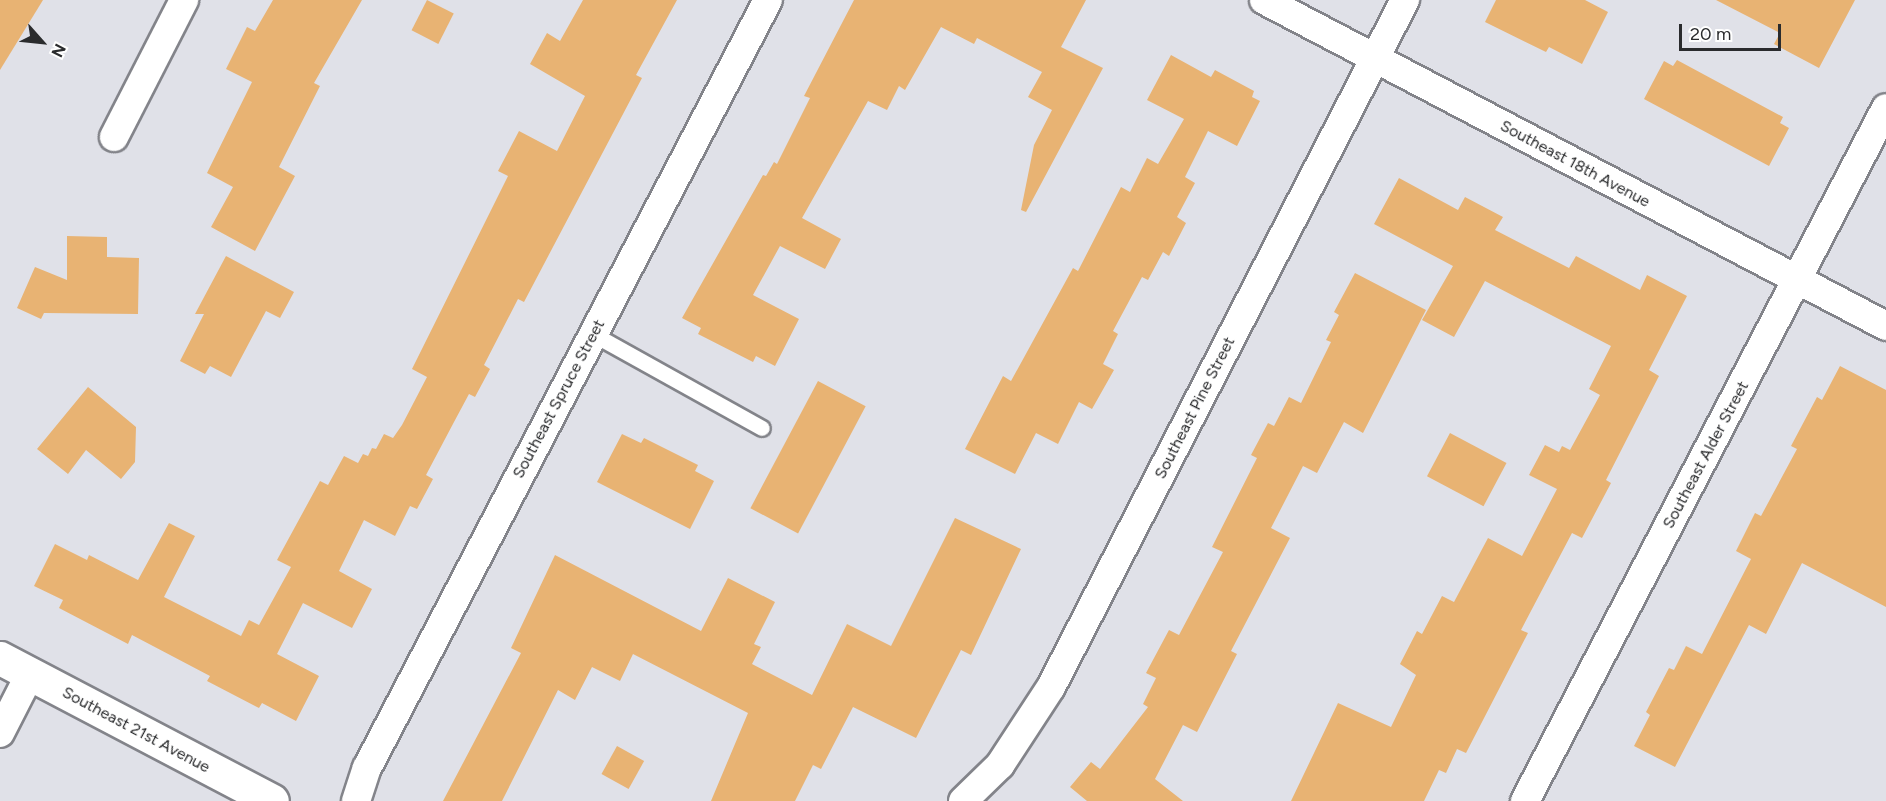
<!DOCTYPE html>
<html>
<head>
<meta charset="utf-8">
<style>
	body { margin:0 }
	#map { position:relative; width:1886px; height:801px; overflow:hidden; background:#e0e1e8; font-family:Figtree,sans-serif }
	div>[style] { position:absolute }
	.building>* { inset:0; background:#e8b373; transform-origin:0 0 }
	.roads { filter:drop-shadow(2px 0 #83848a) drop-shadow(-2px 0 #83848a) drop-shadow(0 2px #83848a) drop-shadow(0 -2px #83848a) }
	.service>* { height:15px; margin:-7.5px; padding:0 7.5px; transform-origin:7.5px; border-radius:7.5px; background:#fff }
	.minor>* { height:28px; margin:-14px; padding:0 14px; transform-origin:14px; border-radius:14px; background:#fff }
	.tertiary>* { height:33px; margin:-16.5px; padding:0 16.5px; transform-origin:16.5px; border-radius:16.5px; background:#fff }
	span { translate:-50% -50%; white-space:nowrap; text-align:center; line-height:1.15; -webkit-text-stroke:4.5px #fff; paint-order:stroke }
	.street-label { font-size:16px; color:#2a2b2d }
	.north { position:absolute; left:12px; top:12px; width:60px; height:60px; -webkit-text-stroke:4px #fff; paint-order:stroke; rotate:117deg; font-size:16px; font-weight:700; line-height:24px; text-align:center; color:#2a2b2d }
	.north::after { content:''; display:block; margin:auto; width:21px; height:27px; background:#2a2b2d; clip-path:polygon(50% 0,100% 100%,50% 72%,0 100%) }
	.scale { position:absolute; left:1679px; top:24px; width:102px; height:27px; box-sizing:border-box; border:3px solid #2a2b2d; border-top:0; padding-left:8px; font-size:18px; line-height:21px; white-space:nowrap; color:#2a2b2d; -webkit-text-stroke:4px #fff; paint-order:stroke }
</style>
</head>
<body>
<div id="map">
	<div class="building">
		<div style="clip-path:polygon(0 0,43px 0,0 70px)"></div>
		<div style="clip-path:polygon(273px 0,362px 0,314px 83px,320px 86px,279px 167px,295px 176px,255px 251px,211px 227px,233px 187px,207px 173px,252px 82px,226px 69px,247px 27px,255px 31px)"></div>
		<div style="left:427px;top:0;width:30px;height:34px;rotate:27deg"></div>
		<div style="clip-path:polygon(583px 0,677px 0,636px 75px,642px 78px,524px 302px,518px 299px,484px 365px,490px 369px,475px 397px,469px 394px,454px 422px,426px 475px,433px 479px,417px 509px,410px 506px,395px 536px,364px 520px,339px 571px,372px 589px,352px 628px,303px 603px,277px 654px,319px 676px,296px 721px,262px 703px,259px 708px,207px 681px,210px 676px,132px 635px,128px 644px,59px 608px,63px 600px,34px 586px,55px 544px,87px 560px,89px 555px,138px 580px,169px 523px,195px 536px,164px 597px,241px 636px,249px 620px,259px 625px,291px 567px,277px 560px,320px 481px,328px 485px,344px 456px,358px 463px,363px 454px,368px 456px,372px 448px,376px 449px,384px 434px,393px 438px,402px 425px,427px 377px,412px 369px,508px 176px,498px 171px,519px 131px,557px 151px,585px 96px,530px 64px,547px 33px,560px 41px)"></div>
		<div style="clip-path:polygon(854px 0,1086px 0,1061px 47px,1103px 68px,1026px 212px,1021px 210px,1034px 145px,1052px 110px,1028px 97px,1042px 72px,977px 38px,974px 44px,941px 27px,905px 90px,899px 86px,887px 110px,868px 101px,802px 218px,841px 239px,825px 269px,780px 246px,753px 295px,799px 319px,775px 366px,756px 356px,753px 362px,698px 334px,701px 328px,682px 318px,763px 175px,766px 176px,774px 162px,777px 164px,810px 98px,804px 96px)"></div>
		<div style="clip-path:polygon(1496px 0,1585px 0,1608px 12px,1582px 64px,1549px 47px,1546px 52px,1485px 22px)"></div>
		<div style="clip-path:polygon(1716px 0,1855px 0,1819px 68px,1774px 44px,1780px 33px)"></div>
		<div style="clip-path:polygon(1171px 55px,1211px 77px,1215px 70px,1254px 91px,1252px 97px,1260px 101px,1237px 146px,1208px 131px,1185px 177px,1195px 183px,1177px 217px,1186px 223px,1169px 256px,1163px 252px,1148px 280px,1142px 277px,1113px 331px,1118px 334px,1103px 364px,1114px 370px,1092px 409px,1079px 402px,1058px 444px,1036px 433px,1015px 474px,965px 449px,1003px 376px,1011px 381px,1073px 268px,1078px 271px,1121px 187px,1130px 192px,1147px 158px,1158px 164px,1184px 119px,1147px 100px)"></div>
		<div style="clip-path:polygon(1677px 60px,1783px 117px,1780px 123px,1789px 128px,1769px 166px,1644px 99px,1664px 61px,1673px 66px)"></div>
		<div style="clip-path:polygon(1399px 178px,1458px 210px,1465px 197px,1503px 217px,1495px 230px,1569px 268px,1576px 256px,1640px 290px,1647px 275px,1687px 296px,1649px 370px,1659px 376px,1606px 480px,1611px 483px,1582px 538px,1572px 533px,1521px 630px,1528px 633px,1466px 753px,1457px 749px,1446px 773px,1439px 770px,1424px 801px,1291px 801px,1338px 703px,1391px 727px,1416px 675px,1400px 664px,1417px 631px,1422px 634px,1442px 596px,1454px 602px,1488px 538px,1522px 556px,1557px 489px,1529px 475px,1545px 445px,1559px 452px,1562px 446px,1570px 450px,1600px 395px,1589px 389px,1611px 346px,1485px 281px,1454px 337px,1422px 320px,1453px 266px,1374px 224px)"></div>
		<div style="clip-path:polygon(67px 236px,107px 237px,107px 257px,139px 258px,138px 314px,44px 313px,41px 319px,17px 308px,35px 267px,67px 280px)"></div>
		<div style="clip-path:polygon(226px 256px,294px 292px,280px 318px,266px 311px,231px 377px,210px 366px,205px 374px,180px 361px,204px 314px,195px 314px)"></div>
		<div style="clip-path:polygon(1355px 273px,1426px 310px,1363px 433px,1344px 422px,1317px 473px,1303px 466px,1271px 528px,1290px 538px,1231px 651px,1237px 654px,1197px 732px,1183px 725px,1155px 779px,1183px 801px,1087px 801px,1070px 787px,1091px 762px,1100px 769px,1148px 707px,1143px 704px,1156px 678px,1146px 673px,1169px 630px,1179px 635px,1223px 552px,1212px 547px,1257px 458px,1251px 455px,1268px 423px,1274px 426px,1289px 397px,1301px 403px,1331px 342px,1326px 340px,1339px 315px,1334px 312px)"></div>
		<div style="clip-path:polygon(1840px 366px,1886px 390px,1886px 607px,1802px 563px,1766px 634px,1749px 625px,1675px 767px,1634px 746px,1650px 715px,1646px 712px,1669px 668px,1674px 670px,1686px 646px,1702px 654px,1751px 559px,1736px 551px,1755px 513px,1761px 516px,1797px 449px,1791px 446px,1817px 397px,1822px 400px)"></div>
		<div style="left:818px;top:381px;width:54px;height:144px;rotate:28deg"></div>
		<div style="clip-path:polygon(88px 387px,136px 427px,135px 462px,121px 479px,86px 450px,68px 474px,37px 449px)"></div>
		<div style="left:1450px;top:433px;width:64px;height:49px;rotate:28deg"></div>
		<div style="clip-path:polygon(622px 434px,641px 443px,644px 438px,698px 465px,695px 471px,714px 481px,690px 529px,597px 482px)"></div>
		<div style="clip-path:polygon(955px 518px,1021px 549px,971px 655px,961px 650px,916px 738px,853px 707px,821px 769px,813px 765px,795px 801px,711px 801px,748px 713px,633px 654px,620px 681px,592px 667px,575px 700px,558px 690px,502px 801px,443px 801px,521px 653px,511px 648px,555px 555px,701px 631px,728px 578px,775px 602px,754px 644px,761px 647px,752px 664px,812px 695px,847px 624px,891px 646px)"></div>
		<div style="left:617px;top:746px;width:31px;height:32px;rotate:29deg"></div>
	</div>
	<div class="roads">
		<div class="service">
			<div style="left:593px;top:334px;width:193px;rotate:29.1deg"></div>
		</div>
		<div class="minor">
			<div style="left:1264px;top:0;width:702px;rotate:27.66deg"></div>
			<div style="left:114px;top:137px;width:154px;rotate:-62.9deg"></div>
			<div style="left:0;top:733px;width:66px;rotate:-63deg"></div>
			<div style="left:356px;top:801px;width:35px;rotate:-72deg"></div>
			<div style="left:367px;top:768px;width:866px;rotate:-62.43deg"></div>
			<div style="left:963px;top:801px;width:52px;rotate:-44.2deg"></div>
			<div style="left:1000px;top:765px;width:93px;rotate:-56.8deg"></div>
			<div style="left:1051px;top:687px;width:773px;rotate:-62.74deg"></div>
			<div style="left:1525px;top:801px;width:781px;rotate:-62.48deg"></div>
		</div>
		<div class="tertiary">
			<div style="left:0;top:658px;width:307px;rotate:27.7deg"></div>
		</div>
	</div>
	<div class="street-label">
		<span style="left:1575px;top:164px;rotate:28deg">Southeast 18th Avenue</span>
		<span style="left:559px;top:399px;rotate:-62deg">Southeast Spruce Street</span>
		<span style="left:1195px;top:408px;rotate:-63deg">Southeast Pine Street</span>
		<span style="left:1706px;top:455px;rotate:-62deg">Southeast Alder Street</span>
		<span style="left:136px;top:730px;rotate:28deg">Southeast 21st Avenue</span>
	</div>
	<div class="north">N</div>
	<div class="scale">20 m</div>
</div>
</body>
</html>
